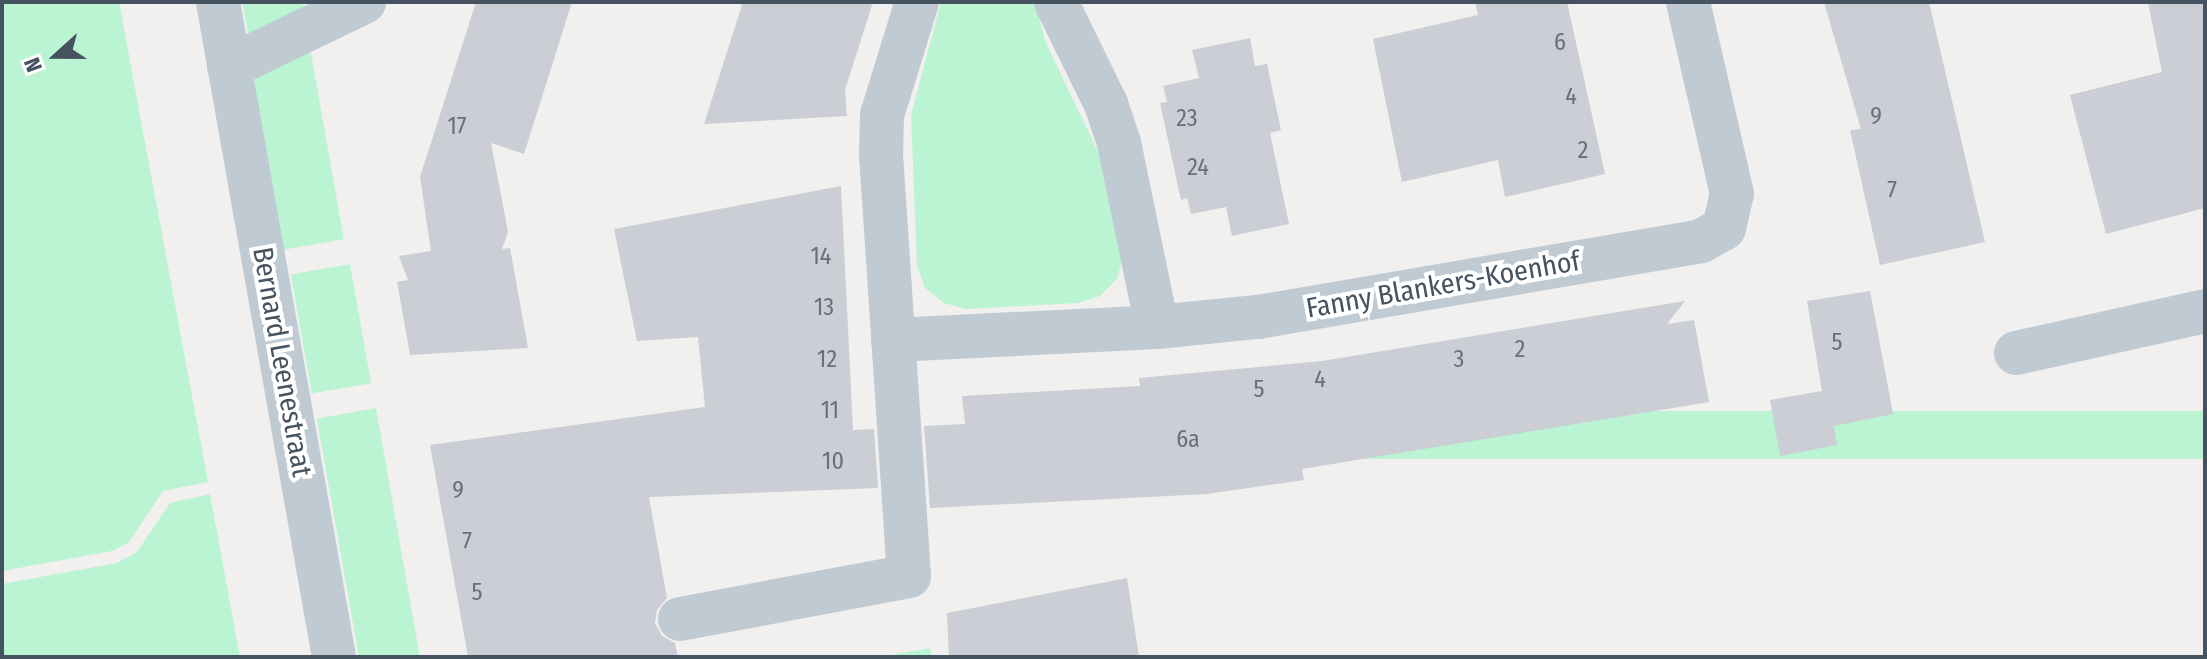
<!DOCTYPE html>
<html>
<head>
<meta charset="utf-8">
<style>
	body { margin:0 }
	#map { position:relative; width:2207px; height:659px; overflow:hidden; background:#f2efef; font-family:"Fira Sans Condensed",sans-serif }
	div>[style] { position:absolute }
	.green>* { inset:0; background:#baf4d2; transform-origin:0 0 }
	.building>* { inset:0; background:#cbced5 }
	.minor>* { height:44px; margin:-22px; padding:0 22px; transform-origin:22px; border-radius:22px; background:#bfcad3 }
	span { translate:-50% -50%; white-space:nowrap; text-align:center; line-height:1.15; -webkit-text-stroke:8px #fff; paint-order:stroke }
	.number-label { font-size:24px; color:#66717c }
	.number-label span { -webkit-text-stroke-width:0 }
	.street-label { font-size:28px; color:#45525f }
	.frame { position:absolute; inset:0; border:4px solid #45525f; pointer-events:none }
	.north { position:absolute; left:16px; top:16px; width:80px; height:80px; -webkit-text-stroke:6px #fff; paint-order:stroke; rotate:249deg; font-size:22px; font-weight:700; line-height:32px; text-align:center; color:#45525f }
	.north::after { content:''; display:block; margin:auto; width:28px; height:36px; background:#45525f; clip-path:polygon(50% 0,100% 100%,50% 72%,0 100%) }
</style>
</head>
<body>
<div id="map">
	<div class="green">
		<div style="clip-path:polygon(2px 2px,119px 2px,208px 482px,163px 491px,129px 542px,112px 551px,2px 571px)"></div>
		<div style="clip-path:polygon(242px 2px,303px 2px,305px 12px,249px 37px)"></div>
		<div style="clip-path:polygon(941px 2px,1035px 2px,1045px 41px,1101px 158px,1123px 256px,1117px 279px,1100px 296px,1078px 303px,966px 309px,944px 303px,925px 288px,917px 266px,911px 115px)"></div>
		<div style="left:311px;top:53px;width:189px;height:61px;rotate:80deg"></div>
		<div style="left:350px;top:264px;width:121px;height:60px;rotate:80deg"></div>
		<div style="left:376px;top:408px;width:253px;height:60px;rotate:80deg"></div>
		<div style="left:2205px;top:411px;width:48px;height:1092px;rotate:90deg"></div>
		<div style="clip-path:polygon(210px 494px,240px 657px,2px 657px,2px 584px,117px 563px,137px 552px,170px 503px)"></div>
		<div style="clip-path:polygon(930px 648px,932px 657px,880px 657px)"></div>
	</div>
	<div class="building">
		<div style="clip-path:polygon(476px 2px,572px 2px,524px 154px,491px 143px,508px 232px,502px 249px,510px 248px,528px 348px,410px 355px,397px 282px,408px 280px,399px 256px,431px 251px,420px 177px)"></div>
		<div style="clip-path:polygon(743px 2px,873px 2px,845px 90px,847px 116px,704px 124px)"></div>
		<div style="clip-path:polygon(1475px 2px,1567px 2px,1605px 174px,1505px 197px,1498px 160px,1402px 182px,1373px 39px,1478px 15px)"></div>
		<div style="clip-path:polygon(1824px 2px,1929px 2px,1985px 242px,1880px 265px,1850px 130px,1861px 129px)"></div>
		<div style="clip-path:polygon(2148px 2px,2205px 2px,2205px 208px,2106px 234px,2070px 95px,2162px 72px)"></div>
		<div style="clip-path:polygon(1250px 38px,1255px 66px,1267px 64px,1281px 130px,1270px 133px,1289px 224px,1232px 236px,1226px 207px,1191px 214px,1187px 198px,1181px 200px,1160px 103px,1167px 102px,1163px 86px,1199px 78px,1192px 50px)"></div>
		<div style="clip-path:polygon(841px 186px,853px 430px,874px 429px,878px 488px,649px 497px,667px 598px,657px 610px,655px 623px,662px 636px,675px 643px,678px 657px,468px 657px,430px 445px,705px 407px,698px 337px,637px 341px,614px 229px)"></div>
		<div style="clip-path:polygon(1870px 291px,1893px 414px,1834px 426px,1837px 445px,1780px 456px,1770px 400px,1822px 391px,1807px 301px)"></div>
		<div style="clip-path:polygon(1685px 301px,1667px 324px,1694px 320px,1709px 402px,1302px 469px,1304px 480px,1207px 494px,930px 508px,924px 426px,965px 424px,962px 396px,1140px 386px,1139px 378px,1322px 361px)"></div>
		<div style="clip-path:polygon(1127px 578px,1139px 657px,949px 657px,947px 613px)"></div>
	</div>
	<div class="minor">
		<div style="left:218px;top:2px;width:665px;rotate:79.96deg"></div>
		<div style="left:1056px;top:2px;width:114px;rotate:63.9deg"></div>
		<div style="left:1106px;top:104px;width:41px;rotate:71.6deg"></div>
		<div style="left:1119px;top:143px;width:188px;rotate:78.3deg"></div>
		<div style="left:229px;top:67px;width:150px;rotate:-25.7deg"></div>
		<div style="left:893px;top:340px;width:264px;rotate:-2.8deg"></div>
		<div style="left:1157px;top:327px;width:101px;rotate:-5.7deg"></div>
		<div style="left:1258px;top:317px;width:449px;rotate:-9.7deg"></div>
		<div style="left:1701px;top:241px;width:26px;rotate:-29deg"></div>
		<div style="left:1724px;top:228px;width:35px;rotate:-77deg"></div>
		<div style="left:1732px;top:194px;width:197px;rotate:-102.9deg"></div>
		<div style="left:2016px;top:353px;width:194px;rotate:-12.5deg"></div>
		<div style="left:680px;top:619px;width:233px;rotate:-10.6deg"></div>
		<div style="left:909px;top:576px;width:420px;rotate:-93.8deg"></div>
		<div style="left:881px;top:157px;width:42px;rotate:-88.6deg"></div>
		<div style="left:882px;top:115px;width:118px;rotate:-72.8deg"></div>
	</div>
	<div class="number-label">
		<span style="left:1560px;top:43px">6</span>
		<span style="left:1571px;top:97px">4</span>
		<span style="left:1876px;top:117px">9</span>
		<span style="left:1187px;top:119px">23</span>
		<span style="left:457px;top:127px">17</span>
		<span style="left:1583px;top:151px">2</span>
		<span style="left:1198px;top:168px">24</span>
		<span style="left:1892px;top:191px">7</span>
		<span style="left:821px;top:257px">14</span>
		<span style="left:824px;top:308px">13</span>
		<span style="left:1837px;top:343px">5</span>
		<span style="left:1520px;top:350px">2</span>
		<span style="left:827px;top:360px">12</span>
		<span style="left:1459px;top:360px">3</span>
		<span style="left:1320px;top:380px">4</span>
		<span style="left:1259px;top:390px">5</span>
		<span style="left:830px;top:411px">11</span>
		<span style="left:1188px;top:440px">6a</span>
		<span style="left:833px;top:462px">10</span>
		<span style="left:458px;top:491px">9</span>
		<span style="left:467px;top:542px">7</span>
		<span style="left:477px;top:593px">5</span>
	</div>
	<div class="street-label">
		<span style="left:1443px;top:285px;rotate:-10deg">Fanny Blankers-Koenhof</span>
		<span style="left:282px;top:362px;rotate:80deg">Bernard Leenestraat</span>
	</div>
	<div class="frame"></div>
	<div class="north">N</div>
</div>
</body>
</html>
